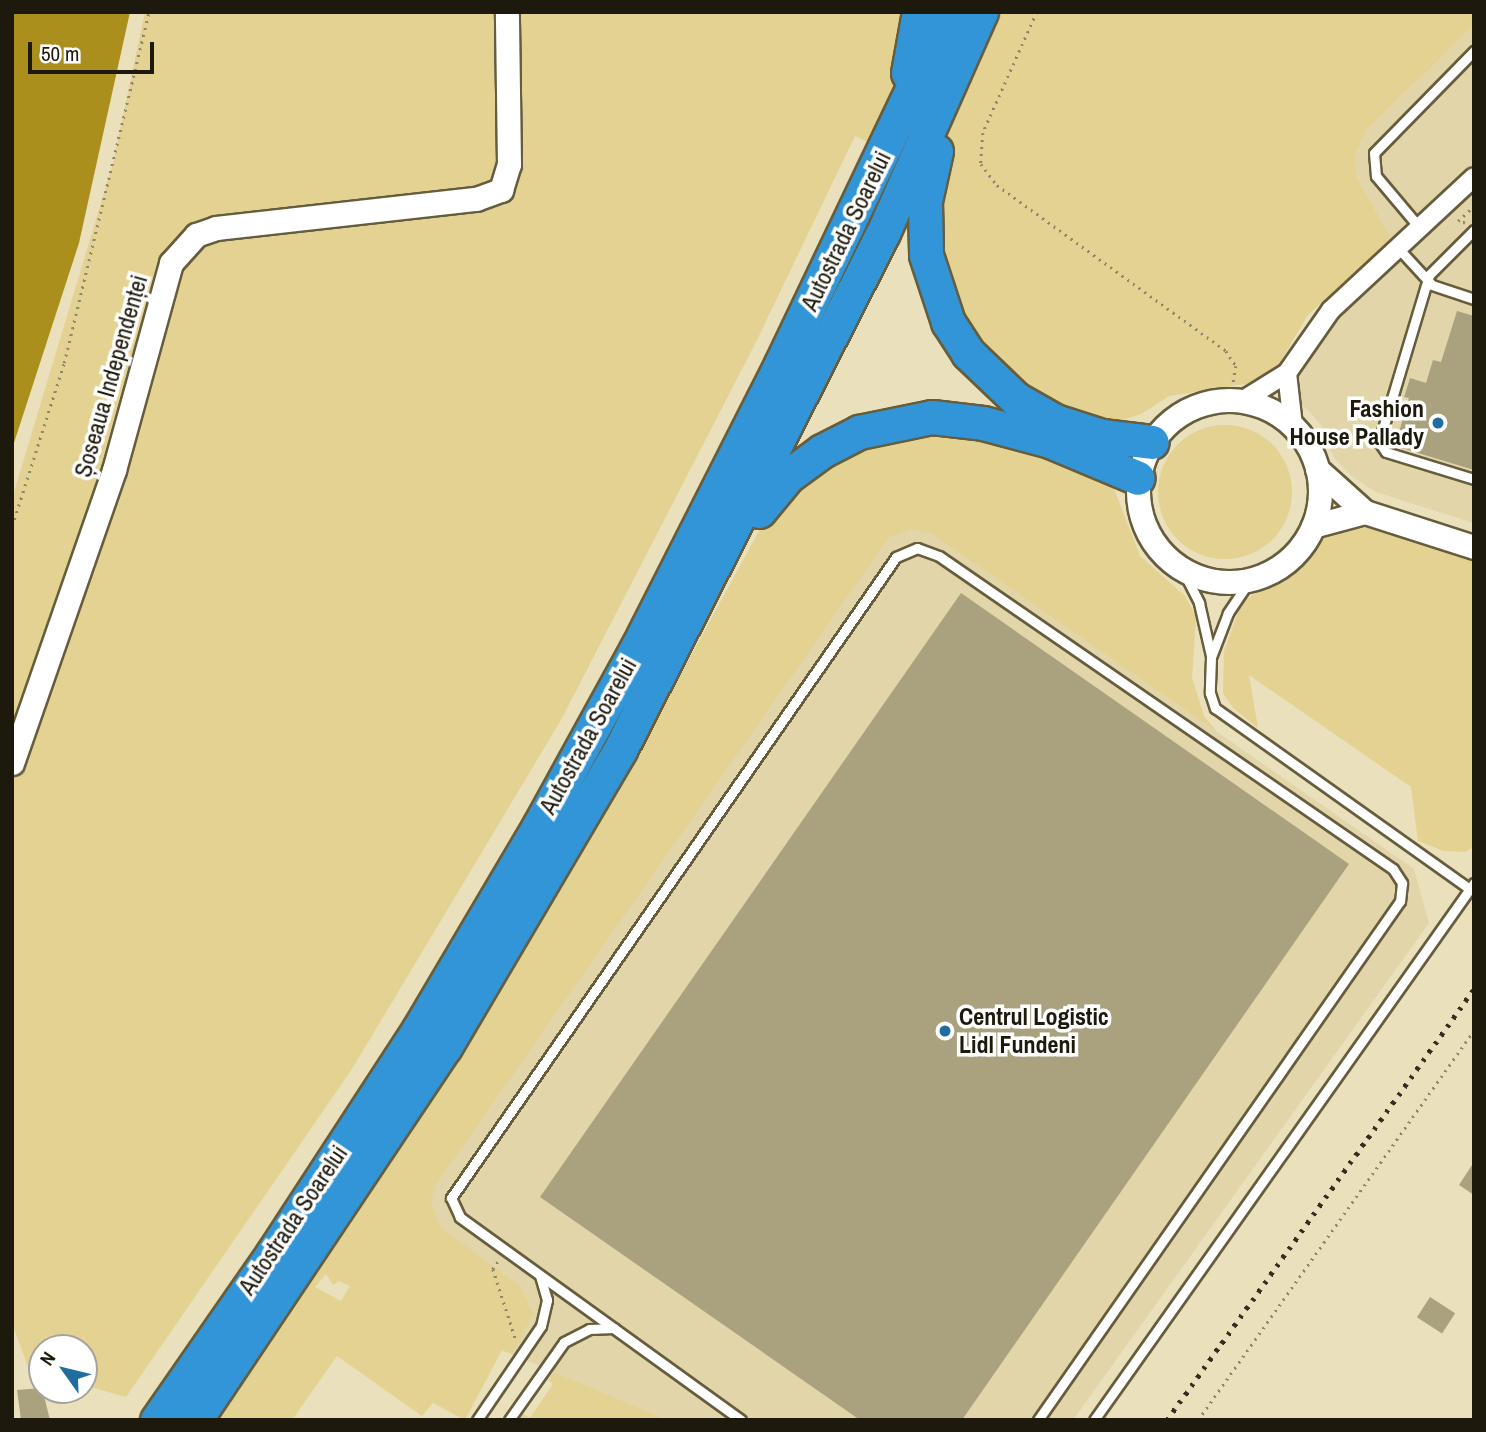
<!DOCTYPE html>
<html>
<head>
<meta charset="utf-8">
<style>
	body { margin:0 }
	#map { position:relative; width:1486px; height:1432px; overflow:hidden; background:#eae0bb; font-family:"Archivo Narrow",sans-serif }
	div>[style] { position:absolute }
	.built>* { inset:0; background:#e1d5a9 }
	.green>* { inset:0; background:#e3d291 }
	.round { border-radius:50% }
	.water>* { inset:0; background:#aa8f1c }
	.building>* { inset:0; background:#aaa17e; transform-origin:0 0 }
	.path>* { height:2.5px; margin-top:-1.25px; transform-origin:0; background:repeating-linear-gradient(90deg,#8e876c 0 2px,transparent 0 7px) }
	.roads { filter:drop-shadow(2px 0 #665d3d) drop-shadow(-2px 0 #665d3d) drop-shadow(0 2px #665d3d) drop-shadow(0 -2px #665d3d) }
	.service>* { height:9px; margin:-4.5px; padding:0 4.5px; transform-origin:4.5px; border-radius:4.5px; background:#fff }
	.minor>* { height:18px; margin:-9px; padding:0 9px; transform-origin:9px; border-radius:9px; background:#fff }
	.tertiary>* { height:23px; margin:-11.5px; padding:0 11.5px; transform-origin:11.5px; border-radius:11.5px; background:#fff }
	.tertiary>.ring { margin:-11.5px; padding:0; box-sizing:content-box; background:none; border:23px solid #fff; border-radius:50% }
	.motorway>* { height:33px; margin:-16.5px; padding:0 16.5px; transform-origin:16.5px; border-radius:16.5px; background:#3195d7 }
	.rail>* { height:5px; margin-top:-2.5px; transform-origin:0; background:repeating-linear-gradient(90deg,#332e1f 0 3.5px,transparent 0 10.5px) }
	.dots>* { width:19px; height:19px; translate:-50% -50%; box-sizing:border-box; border:4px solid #fff; border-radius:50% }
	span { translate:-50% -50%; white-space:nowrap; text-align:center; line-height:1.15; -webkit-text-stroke:7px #fff; paint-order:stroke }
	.street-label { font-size:24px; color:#1d190c }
	.poi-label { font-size:24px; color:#1d190c; font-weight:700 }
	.right { translate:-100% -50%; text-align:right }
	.left { translate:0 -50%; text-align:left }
	.frame { position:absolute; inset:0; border:14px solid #1d190c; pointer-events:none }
	.north { position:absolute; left:28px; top:1334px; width:70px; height:70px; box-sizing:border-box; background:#fff; border:2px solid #a5a39e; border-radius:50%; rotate:304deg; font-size:19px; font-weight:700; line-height:28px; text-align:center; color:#1d190c }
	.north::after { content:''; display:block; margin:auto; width:24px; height:32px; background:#206ea0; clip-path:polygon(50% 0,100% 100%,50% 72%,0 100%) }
	.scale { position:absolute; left:28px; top:42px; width:126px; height:32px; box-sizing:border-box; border:4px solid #1d190c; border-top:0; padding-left:9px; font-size:21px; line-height:24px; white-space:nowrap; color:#1d190c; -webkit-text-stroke:5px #fff; paint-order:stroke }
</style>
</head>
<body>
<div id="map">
	<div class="built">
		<div style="clip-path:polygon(1474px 25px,1474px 523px,1376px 492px,1351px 476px,1334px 458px,1321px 425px,1309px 411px,1274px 386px,1390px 239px,1357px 178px,1355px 156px,1366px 130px)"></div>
		<div style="clip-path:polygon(894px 507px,1414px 869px,1429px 923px,1073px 1420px,668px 1420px,350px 1286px)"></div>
	</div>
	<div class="green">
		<div style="clip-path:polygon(145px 12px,1474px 12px,1474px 25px,1366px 130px,1355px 156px,1357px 178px,1391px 239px,1308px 315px,1274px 372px,1258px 382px,1169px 396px,1141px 414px,1110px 424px,1025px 392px,963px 323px,934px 232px,936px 174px,855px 136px,757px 340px,561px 720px,352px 1069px,126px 1397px,84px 1385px,84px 1348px,42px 1348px,42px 1371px,28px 1367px,12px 1323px,12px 499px,113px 163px)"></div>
		<div class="round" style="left:1158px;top:425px;width:134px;height:134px"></div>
		<div style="clip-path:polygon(evenodd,899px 430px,997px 436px,1105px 477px,1114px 489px,1140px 556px,1185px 596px,1196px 616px,1192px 678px,1204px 716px,1217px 732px,931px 533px,913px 529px,889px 537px,435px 1186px,431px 1202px,440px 1227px,520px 1286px,533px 1314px,512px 1354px,502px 1350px,465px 1420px,433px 1403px,422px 1416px,337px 1356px,292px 1420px,207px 1420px,321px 1256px,633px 762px,777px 498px,819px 462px,899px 430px,326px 1274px,333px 1285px,339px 1281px,350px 1286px,341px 1301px,315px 1287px,326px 1274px)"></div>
		<div style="clip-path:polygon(1369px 527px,1474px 561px,1474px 847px,1465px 852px,1444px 851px,1418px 841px,1411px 787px,1249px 675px,1258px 728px,1233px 708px,1223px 693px,1224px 651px,1241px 604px,1328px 535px)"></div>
		<div style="clip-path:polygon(554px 1372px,668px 1420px,517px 1420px,522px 1413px,530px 1418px,553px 1384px,548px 1380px)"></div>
	</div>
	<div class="water">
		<div style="clip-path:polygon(12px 12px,130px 12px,79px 243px,12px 449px)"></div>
	</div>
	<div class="building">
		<div style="clip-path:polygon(1457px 311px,1474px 316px,1474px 470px,1395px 446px,1409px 398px,1404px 397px,1410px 378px,1426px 383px,1433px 360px,1441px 362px)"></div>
		<div style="clip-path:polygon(961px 593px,1349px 864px,962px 1420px,860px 1420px,540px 1197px)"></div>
		<div style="clip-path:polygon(1474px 1162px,1474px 1195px,1459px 1185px)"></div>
		<div style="left:1430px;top:1297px;width:30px;height:24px;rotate:33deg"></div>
		<div style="clip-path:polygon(42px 1388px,50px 1420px,21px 1420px,17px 1390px)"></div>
	</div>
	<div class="path">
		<div style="left:1037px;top:12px;width:133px;rotate:114.1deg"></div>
		<div style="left:983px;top:133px;width:31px;rotate:94deg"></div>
		<div style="left:981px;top:164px;width:26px;rotate:53deg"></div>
		<div style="left:997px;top:185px;width:283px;rotate:35.9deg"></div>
		<div style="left:1226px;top:351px;width:18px;rotate:56deg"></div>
		<div style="left:1236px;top:366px;width:20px;rotate:99deg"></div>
		<div style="left:1465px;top:223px;width:7px;rotate:-164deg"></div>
		<div style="left:1458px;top:221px;width:22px;rotate:-43deg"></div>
		<div style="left:12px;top:526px;width:171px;rotate:-72.3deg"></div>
		<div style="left:64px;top:363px;width:361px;rotate:-76.4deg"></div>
		<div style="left:498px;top:1262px;width:9px;rotate:126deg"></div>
		<div style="left:493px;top:1269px;width:75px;rotate:72.1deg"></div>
		<div style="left:1198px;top:1420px;width:478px;rotate:-54.7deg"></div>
	</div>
	<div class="roads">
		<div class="service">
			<div style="left:1419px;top:227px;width:67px;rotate:-130.1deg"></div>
			<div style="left:1376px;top:176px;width:23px;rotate:-95deg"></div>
			<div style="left:1374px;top:153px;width:143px;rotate:-45.6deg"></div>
			<div style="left:1474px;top:230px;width:64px;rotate:135deg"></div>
			<div style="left:1429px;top:275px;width:174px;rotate:106.7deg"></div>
			<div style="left:1379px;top:442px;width:12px;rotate:55deg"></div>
			<div style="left:1386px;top:452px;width:92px;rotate:17.1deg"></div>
			<div style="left:1398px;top:248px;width:50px;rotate:47.4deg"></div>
			<div style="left:1432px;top:285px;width:44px;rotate:18.4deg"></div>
			<div style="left:1183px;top:571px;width:36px;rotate:63deg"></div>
			<div style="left:1199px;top:603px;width:54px;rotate:77.2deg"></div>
			<div style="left:1250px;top:580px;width:40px;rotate:124deg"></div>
			<div style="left:1228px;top:613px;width:47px;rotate:111.1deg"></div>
			<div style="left:1211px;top:657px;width:36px;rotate:92deg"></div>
			<div style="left:1210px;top:693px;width:16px;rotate:72deg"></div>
			<div style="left:1215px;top:708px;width:313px;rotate:35.4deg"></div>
			<div style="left:477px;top:1420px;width:114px;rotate:-55.8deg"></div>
			<div style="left:541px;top:1326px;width:27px;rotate:-77deg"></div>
			<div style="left:547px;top:1300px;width:25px;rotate:-106deg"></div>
			<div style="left:509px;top:1420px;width:95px;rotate:-54.8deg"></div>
			<div style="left:564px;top:1342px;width:28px;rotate:-27deg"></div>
			<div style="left:589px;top:1329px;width:25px;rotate:-2deg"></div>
			<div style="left:741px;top:1420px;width:347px;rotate:-144.2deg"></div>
			<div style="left:460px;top:1217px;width:21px;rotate:-115deg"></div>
			<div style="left:451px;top:1198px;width:780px;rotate:-55.23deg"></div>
			<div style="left:896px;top:557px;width:23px;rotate:-23deg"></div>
			<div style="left:917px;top:548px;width:23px;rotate:20deg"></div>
			<div style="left:939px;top:556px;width:551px;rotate:34.58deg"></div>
			<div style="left:1393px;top:869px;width:17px;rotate:57deg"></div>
			<div style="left:1402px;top:883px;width:18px;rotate:96deg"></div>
			<div style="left:1400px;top:901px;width:633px;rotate:124.9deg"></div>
			<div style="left:1094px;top:1420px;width:658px;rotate:-54.72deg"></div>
		</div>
		<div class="minor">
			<div style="left:1287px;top:373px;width:53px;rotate:83.5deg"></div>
			<div style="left:1242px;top:401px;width:53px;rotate:-31.9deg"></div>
			<div style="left:1287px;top:373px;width:77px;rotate:-55.1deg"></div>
			<div style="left:1331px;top:310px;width:195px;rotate:-42.9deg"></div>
		</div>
		<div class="tertiary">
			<div class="ring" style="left:1138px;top:400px;width:159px;height:159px"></div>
			<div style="left:1317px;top:469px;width:64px;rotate:41.9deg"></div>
			<div style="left:1365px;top:512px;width:114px;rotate:17.8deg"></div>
			<div style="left:1313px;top:526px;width:54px;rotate:-15.1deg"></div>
			<div style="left:12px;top:763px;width:310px;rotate:-70.8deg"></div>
			<div style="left:114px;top:470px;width:215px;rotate:-74.6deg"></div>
			<div style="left:171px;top:263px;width:38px;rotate:-48deg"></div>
			<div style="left:196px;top:235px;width:21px;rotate:-19deg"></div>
			<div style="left:216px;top:228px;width:262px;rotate:-6.4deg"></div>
			<div style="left:476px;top:199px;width:27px;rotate:-20deg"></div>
			<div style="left:501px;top:190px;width:27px;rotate:-73deg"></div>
			<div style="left:509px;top:164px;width:152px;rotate:-90.8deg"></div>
		</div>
		<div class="motorway">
			<div style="left:908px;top:73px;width:62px;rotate:-79.8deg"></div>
			<div style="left:936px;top:151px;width:51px;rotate:102.4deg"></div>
			<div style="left:925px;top:201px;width:54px;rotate:88.9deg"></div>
			<div style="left:926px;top:255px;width:71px;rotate:71.8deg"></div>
			<div style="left:948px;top:322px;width:37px;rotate:57deg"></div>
			<div style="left:968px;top:353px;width:66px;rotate:43.8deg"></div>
			<div style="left:1016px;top:399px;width:45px;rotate:29.4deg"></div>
			<div style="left:1055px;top:421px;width:49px;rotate:17.7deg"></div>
			<div style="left:1102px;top:436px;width:50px;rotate:6.8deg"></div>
			<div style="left:759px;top:511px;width:45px;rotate:-50.4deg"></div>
			<div style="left:788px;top:476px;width:42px;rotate:-36.3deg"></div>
			<div style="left:822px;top:451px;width:42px;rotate:-27.2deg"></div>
			<div style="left:859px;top:432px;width:75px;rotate:-11.6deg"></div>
			<div style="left:932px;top:417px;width:51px;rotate:6.7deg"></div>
			<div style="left:983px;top:423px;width:69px;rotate:15deg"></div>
			<div style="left:1050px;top:441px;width:95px;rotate:22.8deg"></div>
			<div style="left:157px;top:1420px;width:203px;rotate:-55.2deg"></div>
			<div style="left:273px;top:1253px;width:267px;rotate:-56.9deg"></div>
			<div style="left:419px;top:1029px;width:236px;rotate:-59.4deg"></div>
			<div style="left:539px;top:826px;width:203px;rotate:-61.2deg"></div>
			<div style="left:637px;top:648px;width:318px;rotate:-63.1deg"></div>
			<div style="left:781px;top:364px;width:390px;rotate:-64.5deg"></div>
			<div style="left:195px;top:1420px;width:449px;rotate:-56.2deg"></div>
			<div style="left:445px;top:1047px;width:345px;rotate:-59.5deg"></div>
			<div style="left:620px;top:750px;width:580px;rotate:-63.04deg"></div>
			<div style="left:883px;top:233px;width:242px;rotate:-66.1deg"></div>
		</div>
	</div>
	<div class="rail">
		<div style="left:1167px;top:1420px;width:529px;rotate:-54.54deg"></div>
	</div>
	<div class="dots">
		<div style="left:1438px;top:423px;background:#206ea0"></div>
		<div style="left:945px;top:1031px;background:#206ea0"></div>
	</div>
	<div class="street-label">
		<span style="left:846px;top:231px;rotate:-64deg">Autostrada Soarelui</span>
		<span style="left:111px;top:376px;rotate:-74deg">Șoseaua Independenței</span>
		<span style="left:588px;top:736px;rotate:-61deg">Autostrada Soarelui</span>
		<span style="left:293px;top:1220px;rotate:-56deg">Autostrada Soarelui</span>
	</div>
	<div class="poi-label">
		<span class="right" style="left:1424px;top:423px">Fashion<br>House Pallady</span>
		<span class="left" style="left:959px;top:1031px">Centrul Logistic<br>Lidl Fundeni</span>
	</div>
	<div class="frame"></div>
	<div class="north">N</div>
	<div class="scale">50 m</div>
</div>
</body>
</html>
